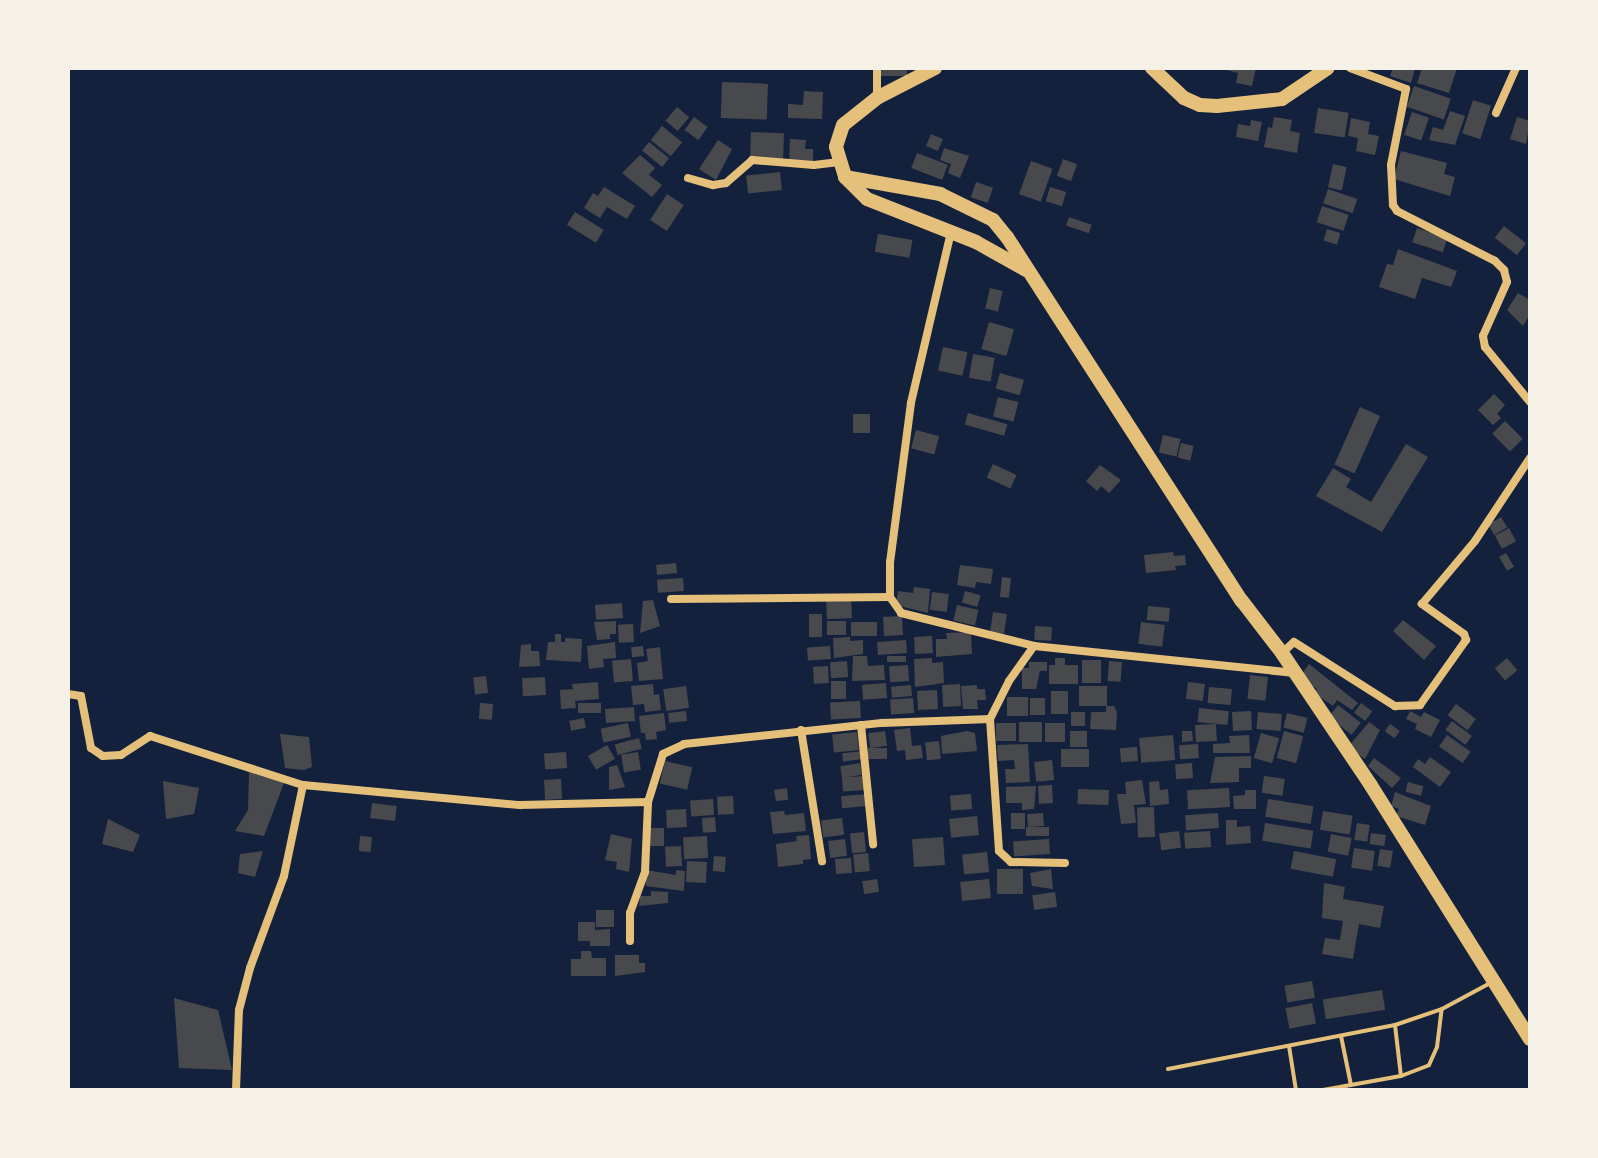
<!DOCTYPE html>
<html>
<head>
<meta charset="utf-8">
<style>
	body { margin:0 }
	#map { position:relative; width:1598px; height:1158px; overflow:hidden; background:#14213d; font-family:Barlow,sans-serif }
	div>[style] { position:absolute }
	.building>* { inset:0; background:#48494c; transform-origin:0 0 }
	.service>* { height:4px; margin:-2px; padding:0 2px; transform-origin:2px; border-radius:2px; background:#e5c07b }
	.minor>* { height:8px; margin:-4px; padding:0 4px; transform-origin:4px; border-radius:4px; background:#e5c07b }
	.primary>* { height:14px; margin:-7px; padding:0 7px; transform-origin:7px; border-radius:7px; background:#e5c07b }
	span { translate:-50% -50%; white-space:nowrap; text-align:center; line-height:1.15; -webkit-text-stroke:8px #f6f1e7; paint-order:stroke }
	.frame { position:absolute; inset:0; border:70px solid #f6f1e7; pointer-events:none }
</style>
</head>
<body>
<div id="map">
	<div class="building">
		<div style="left:881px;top:68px;width:26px;height:8px"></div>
		<div style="clip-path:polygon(1219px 68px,1256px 68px,1252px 86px,1236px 83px,1238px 73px)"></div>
		<div style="clip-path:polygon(1393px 68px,1415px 69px,1411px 83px,1390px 76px)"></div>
		<div style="clip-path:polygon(1422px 68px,1457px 68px,1449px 93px,1417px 83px)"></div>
		<div style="left:722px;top:82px;width:46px;height:36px;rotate:2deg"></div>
		<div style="left:1414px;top:86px;width:39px;height:22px;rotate:19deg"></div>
		<div style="clip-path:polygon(804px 91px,823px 92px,822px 119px,788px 118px,788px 104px,803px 105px)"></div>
		<div style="left:1473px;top:100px;width:19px;height:35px;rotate:18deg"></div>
		<div style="left:677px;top:107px;width:16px;height:18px;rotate:40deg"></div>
		<div style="left:1318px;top:108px;width:31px;height:25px;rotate:9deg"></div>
		<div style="clip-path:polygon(1450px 111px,1465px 116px,1455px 145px,1429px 140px,1433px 127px,1443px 130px)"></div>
		<div style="left:1412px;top:112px;width:18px;height:24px;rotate:19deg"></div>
		<div style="left:694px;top:117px;width:17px;height:16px;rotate:36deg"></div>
		<div style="clip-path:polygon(1274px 117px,1292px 120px,1290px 131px,1300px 133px,1297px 153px,1264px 147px,1268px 127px,1272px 128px)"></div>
		<div style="clip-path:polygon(1517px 117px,1530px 121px,1526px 144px,1510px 139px)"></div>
		<div style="clip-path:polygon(1351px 118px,1370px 122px,1368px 134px,1379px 136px,1375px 155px,1356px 151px,1358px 138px,1348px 136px)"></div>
		<div style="clip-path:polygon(1251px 120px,1262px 122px,1258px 141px,1236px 137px,1238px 124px,1250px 126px)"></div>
		<div style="left:662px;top:126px;width:26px;height:18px;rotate:39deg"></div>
		<div style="left:751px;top:132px;width:33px;height:26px;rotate:2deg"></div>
		<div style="left:931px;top:134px;width:13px;height:13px;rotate:23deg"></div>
		<div style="clip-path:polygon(790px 139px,806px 140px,805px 149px,813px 149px,813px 161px,789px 161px)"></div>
		<div style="clip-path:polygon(718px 140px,732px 149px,716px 180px,699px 169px)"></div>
		<div style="left:649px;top:142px;width:26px;height:11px;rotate:39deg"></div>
		<div style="clip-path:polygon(944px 148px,969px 156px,960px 178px,948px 173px,951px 164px,940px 160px)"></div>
		<div style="clip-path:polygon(1401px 151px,1447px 163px,1444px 174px,1455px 177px,1450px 196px,1394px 179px)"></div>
		<div style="left:917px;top:153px;width:33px;height:16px;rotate:21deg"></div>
		<div style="clip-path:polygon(640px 155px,655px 168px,649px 175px,662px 185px,652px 197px,622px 173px)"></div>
		<div style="left:1063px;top:159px;width:15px;height:18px;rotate:20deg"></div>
		<div style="left:1031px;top:161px;width:23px;height:35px;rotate:20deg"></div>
		<div style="left:1333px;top:164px;width:14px;height:24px;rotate:12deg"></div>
		<div style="left:780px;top:172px;width:18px;height:34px;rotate:84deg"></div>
		<div style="left:976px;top:182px;width:18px;height:16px;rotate:19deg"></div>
		<div style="clip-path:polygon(604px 187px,635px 206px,627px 219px,607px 207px,600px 218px,584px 208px,593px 193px,598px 196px)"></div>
		<div style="left:1050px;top:187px;width:17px;height:15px;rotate:17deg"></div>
		<div style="left:1328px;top:189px;width:31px;height:15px;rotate:19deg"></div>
		<div style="left:667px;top:194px;width:20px;height:31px;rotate:33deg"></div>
		<div style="left:1322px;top:206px;width:28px;height:17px;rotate:18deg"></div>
		<div style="left:575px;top:212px;width:34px;height:15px;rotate:32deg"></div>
		<div style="left:1069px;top:217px;width:24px;height:9px;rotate:19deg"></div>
		<div style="left:1504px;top:226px;width:28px;height:15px;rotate:38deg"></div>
		<div style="left:1417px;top:228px;width:32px;height:15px;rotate:18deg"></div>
		<div style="left:1327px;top:229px;width:14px;height:12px;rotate:17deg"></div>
		<div style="left:878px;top:234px;width:35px;height:18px;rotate:10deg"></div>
		<div style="clip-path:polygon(1398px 249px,1457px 271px,1451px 287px,1422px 278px,1415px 299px,1379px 287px,1387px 264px,1393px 265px)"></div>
		<div style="left:990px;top:288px;width:13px;height:21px;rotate:13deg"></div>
		<div style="clip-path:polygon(1518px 293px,1528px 299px,1530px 295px,1530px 314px,1523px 326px,1507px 310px)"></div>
		<div style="left:989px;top:322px;width:26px;height:28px;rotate:16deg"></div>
		<div style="left:943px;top:347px;width:25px;height:24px;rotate:12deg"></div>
		<div style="left:973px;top:354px;width:22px;height:24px;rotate:10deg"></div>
		<div style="left:1000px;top:373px;width:25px;height:16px;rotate:16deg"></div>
		<div style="clip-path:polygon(1494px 394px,1505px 405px,1497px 414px,1501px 418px,1493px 425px,1478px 410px)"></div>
		<div style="left:998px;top:397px;width:21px;height:20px;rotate:14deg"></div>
		<div style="left:1360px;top:407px;width:22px;height:63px;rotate:24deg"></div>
		<div style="left:968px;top:413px;width:41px;height:12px;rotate:16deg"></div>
		<div style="left:870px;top:414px;width:19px;height:17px;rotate:90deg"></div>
		<div style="left:1505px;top:421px;width:25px;height:18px;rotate:45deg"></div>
		<div style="left:916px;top:430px;width:24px;height:19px;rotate:15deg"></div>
		<div style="left:1163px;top:435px;width:18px;height:18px;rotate:13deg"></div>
		<div style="left:1181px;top:443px;width:13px;height:15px;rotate:13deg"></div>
		<div style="clip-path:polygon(1406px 444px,1428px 457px,1382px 532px,1316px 496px,1333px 468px,1351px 479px,1346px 487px,1371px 502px)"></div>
		<div style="left:993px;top:464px;width:26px;height:15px;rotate:25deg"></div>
		<div style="clip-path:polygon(1100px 465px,1121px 480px,1109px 493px,1101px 486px,1097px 491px,1086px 481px)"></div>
		<div style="left:1501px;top:517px;width:12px;height:15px;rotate:59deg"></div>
		<div style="left:1509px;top:528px;width:15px;height:16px;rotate:62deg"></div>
		<div style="clip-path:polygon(1173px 552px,1174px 556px,1185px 555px,1186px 565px,1175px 566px,1176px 570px,1146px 573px,1144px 555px)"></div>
		<div style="left:1506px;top:553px;width:16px;height:8px;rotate:60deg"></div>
		<div style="left:676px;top:563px;width:10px;height:20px;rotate:84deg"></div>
		<div style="clip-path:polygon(960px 565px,993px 569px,991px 584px,976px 582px,975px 588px,957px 585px)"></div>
		<div style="left:1002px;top:577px;width:9px;height:20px;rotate:6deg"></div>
		<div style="left:683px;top:578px;width:13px;height:26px;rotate:86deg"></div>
		<div style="clip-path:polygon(914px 587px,930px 589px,928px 613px,896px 605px,898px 591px,913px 593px)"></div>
		<div style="left:965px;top:591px;width:16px;height:12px;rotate:15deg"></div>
		<div style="left:932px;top:592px;width:17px;height:18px;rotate:7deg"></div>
		<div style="left:851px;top:598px;width:20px;height:25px;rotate:87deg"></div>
		<div style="clip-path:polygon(653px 600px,660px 626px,640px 633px,643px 601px)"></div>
		<div style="left:622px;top:603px;width:15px;height:27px;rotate:86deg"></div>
		<div style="left:957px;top:605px;width:22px;height:16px;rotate:13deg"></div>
		<div style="left:1148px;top:606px;width:22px;height:14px;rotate:5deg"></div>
		<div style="left:993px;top:612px;width:14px;height:20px;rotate:8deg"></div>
		<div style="left:809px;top:614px;width:13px;height:23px"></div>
		<div style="left:902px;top:616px;width:19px;height:19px;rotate:87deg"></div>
		<div style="clip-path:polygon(1403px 620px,1436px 646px,1424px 660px,1393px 631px)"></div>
		<div style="clip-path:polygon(616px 621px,616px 634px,610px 634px,610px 639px,597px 640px,594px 622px)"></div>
		<div style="left:827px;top:621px;width:19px;height:14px"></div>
		<div style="left:877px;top:622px;width:14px;height:26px;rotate:90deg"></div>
		<div style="left:1141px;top:622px;width:24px;height:22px;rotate:7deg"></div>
		<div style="left:633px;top:624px;width:18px;height:15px;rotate:87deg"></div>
		<div style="left:1035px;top:626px;width:17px;height:14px;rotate:3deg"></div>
		<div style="clip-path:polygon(971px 632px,972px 654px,936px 657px,936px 639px,947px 639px,946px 633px)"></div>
		<div style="clip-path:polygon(555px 634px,561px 634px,561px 642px,565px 642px,565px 638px,582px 639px,581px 662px,546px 660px,548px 642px,555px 642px)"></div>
		<div style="left:932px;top:636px;width:17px;height:18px;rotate:87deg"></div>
		<div style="clip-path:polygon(850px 637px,850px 641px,863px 640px,863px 654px,834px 658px,833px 638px)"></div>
		<div style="left:906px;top:640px;width:13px;height:29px;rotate:86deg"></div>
		<div style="clip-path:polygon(615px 642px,616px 658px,603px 659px,604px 667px,589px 669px,587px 646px)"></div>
		<div style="clip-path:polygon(531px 644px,531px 651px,539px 651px,540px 666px,519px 667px,521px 645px)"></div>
		<div style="left:643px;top:646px;width:10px;height:12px;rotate:84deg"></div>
		<div style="left:830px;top:646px;width:13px;height:23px;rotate:86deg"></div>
		<div style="clip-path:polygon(660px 647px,663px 679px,639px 681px,637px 663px,648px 661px,646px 649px)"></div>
		<div style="clip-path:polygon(853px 656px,867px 656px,868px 666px,884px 665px,885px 680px,852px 681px)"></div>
		<div style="left:906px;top:656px;width:6px;height:19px;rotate:90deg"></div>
		<div style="clip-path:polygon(932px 658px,932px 663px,943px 662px,944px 683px,915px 687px,914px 659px)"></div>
		<div style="clip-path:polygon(1055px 658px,1065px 658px,1065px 665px,1078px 665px,1078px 684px,1049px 684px,1049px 665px,1055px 665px)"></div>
		<div style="left:1507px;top:658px;width:16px;height:16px;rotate:50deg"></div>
		<div style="left:631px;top:659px;width:22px;height:19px;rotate:85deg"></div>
		<div style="left:1082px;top:660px;width:19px;height:23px"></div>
		<div style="left:847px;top:661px;width:16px;height:17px;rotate:86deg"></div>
		<div style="left:1109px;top:661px;width:13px;height:20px;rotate:4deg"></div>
		<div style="clip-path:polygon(1029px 662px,1047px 662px,1047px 671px,1040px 671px,1036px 689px,1022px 689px,1022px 668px,1029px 668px)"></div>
		<div style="clip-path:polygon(1309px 664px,1358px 703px,1352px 710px,1337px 700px,1333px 706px,1314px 693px,1317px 689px,1300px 677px)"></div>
		<div style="left:908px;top:665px;width:16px;height:19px;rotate:86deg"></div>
		<div style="left:828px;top:666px;width:17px;height:15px;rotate:87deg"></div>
		<div style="left:1250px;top:675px;width:18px;height:24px;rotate:6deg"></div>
		<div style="left:486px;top:676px;width:17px;height:13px;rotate:83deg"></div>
		<div style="left:545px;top:677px;width:18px;height:23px;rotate:87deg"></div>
		<div style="left:846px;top:681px;width:18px;height:15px;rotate:90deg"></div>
		<div style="clip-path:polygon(598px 682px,599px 699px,575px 701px,576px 708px,561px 709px,560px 690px,573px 689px,572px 684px)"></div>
		<div style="left:1188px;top:682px;width:17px;height:17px;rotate:7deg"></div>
		<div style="left:886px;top:683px;width:15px;height:24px;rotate:86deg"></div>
		<div style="clip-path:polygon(653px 684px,654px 695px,659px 694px,661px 710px,645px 712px,644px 704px,633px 705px,631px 686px)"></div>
		<div style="left:960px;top:684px;width:22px;height:18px;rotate:87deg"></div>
		<div style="left:911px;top:685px;width:11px;height:20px;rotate:85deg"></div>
		<div style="clip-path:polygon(977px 685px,977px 689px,985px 689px,986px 700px,977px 700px,978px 709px,963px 709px,961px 686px)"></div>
		<div style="left:686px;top:686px;width:22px;height:23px;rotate:82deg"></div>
		<div style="left:1079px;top:686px;width:28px;height:20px"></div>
		<div style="left:1209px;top:687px;width:23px;height:16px;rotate:5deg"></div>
		<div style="left:937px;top:690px;width:19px;height:20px;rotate:87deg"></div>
		<div style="left:1051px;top:691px;width:17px;height:23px"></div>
		<div style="left:1007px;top:697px;width:21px;height:19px"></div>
		<div style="left:913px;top:698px;width:15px;height:23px;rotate:86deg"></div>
		<div style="left:1030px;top:698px;width:15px;height:17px"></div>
		<div style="left:860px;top:701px;width:17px;height:30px;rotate:87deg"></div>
		<div style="left:480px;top:703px;width:13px;height:16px;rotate:4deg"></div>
		<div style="left:601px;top:703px;width:10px;height:23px;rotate:90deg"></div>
		<div style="left:1361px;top:703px;width:14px;height:12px;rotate:36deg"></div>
		<div style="left:1456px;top:704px;width:25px;height:14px;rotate:37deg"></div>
		<div style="left:1338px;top:705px;width:29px;height:15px;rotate:38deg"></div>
		<div style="clip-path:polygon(1106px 706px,1114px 706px,1117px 712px,1116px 730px,1090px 729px,1091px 712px,1106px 712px)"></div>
		<div style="left:634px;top:707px;width:14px;height:29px;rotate:86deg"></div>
		<div style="left:1199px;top:708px;width:30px;height:14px;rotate:6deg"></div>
		<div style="left:686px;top:711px;width:10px;height:18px;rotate:84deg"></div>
		<div style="left:1251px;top:711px;width:19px;height:19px;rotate:87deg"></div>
		<div style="clip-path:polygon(1410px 711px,1421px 717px,1424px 712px,1440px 720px,1431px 737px,1415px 729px,1417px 724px,1406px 719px)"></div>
		<div style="left:1071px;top:712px;width:14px;height:14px"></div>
		<div style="left:1258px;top:712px;width:24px;height:17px;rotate:5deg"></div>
		<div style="clip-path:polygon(664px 713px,666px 730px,656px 732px,657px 739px,646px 740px,645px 733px,641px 733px,639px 716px)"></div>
		<div style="left:1287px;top:713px;width:21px;height:15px;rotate:14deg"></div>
		<div style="left:584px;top:718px;width:10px;height:15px;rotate:79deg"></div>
		<div style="left:1452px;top:721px;width:25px;height:11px;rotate:37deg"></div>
		<div style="left:1019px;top:722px;width:23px;height:20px"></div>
		<div style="clip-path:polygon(1369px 722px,1380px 730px,1365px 759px,1348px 747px)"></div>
		<div style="left:628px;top:723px;width:14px;height:28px;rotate:78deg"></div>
		<div style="left:996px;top:723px;width:20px;height:18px"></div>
		<div style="left:1045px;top:723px;width:20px;height:19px"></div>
		<div style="left:1216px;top:724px;width:17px;height:21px;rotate:87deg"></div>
		<div style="left:1390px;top:724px;width:12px;height:9px;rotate:35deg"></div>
		<div style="clip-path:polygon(910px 728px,912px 746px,921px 745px,923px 758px,906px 760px,905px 750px,897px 751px,894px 730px)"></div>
		<div style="left:885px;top:731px;width:15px;height:17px;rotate:82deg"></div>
		<div style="clip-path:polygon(967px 731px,975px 733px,977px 751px,942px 754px,941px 736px)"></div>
		<div style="left:1070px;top:731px;width:17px;height:16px"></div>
		<div style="clip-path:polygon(1182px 731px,1192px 731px,1193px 741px,1182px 742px)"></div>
		<div style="left:1284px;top:731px;width:20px;height:28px;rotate:15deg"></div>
		<div style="left:857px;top:732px;width:18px;height:25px;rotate:84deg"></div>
		<div style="left:1261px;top:733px;width:19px;height:26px;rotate:16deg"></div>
		<div style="clip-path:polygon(280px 734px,309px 737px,312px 767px,304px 770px,285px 768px)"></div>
		<div style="left:1173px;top:735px;width:25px;height:34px;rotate:85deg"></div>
		<div style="clip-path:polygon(1249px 735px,1250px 753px,1213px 753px,1213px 744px,1230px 743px,1229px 736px)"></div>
		<div style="left:1447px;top:735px;width:29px;height:14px;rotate:35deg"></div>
		<div style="left:639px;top:738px;width:11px;height:25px;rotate:75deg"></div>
		<div style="left:939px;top:741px;width:18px;height:14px;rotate:84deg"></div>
		<div style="clip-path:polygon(1028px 744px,1030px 782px,1006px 783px,1005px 769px,1015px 769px,1014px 760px,998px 761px,997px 745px)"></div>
		<div style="left:1198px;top:744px;width:14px;height:19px;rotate:86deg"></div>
		<div style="left:607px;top:745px;width:16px;height:22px;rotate:60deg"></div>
		<div style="left:1137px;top:747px;width:14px;height:17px;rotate:86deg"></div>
		<div style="left:887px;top:748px;width:11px;height:19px;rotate:90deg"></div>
		<div style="left:1061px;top:749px;width:28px;height:18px"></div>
		<div style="left:862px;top:751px;width:8px;height:20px;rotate:83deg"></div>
		<div style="left:566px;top:752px;width:16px;height:22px;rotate:86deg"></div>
		<div style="left:638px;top:752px;width:18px;height:17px;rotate:81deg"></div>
		<div style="clip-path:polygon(1251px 756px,1251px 768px,1239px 768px,1239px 782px,1210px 783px,1215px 757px)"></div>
		<div style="clip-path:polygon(1430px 757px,1451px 772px,1440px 787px,1413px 767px,1418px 759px,1425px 764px)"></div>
		<div style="clip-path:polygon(1374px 758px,1401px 778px,1392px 788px,1368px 766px)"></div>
		<div style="left:1052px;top:760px;width:20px;height:18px;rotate:84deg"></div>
		<div style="left:665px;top:761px;width:28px;height:23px;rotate:13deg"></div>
		<div style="left:860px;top:763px;width:12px;height:20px;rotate:81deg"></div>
		<div style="left:1192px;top:763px;width:15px;height:17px;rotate:86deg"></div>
		<div style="clip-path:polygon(617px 765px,625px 787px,609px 790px,609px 767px)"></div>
		<div style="clip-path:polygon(249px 772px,284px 783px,264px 836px,235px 831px,248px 810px)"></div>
		<div style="left:864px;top:776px;width:14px;height:22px;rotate:86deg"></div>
		<div style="left:1264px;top:776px;width:21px;height:17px;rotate:8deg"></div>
		<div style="left:561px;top:779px;width:20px;height:17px;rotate:87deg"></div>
		<div style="clip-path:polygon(1142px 780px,1146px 804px,1134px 805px,1136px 823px,1121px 824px,1117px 794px,1126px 794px,1125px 782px)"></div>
		<div style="clip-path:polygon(163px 781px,199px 788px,194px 814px,166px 819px)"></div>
		<div style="clip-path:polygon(1159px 781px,1160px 790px,1168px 789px,1169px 804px,1150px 806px,1149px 782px)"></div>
		<div style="left:1408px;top:782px;width:16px;height:10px;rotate:15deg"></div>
		<div style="left:1052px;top:785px;width:18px;height:14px;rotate:87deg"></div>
		<div style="clip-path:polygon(1036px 786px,1034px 809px,1022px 810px,1022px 803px,1006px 803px,1006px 787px)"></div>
		<div style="clip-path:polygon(787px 788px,788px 800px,776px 801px,774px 790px)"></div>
		<div style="left:1229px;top:788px;width:19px;height:42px;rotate:87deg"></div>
		<div style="left:1078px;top:789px;width:31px;height:15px;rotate:2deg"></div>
		<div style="clip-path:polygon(1245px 790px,1256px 790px,1256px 809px,1234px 809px,1233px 796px,1245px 795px)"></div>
		<div style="clip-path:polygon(1395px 792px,1431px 806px,1425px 825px,1396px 816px,1399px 809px,1391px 806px)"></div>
		<div style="left:866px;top:794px;width:12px;height:25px;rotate:85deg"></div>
		<div style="left:971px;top:794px;width:15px;height:21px;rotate:86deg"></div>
		<div style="left:733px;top:796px;width:18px;height:16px;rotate:87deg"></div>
		<div style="left:713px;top:799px;width:16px;height:23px;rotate:86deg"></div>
		<div style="left:1268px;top:799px;width:46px;height:18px;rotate:9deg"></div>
		<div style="left:372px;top:803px;width:25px;height:15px;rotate:7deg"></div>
		<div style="left:1154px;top:807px;width:30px;height:17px;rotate:88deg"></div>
		<div style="left:686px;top:809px;width:18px;height:20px;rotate:87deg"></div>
		<div style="clip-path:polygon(784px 811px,785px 815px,804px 813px,806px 831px,773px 834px,770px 812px)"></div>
		<div style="left:1323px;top:811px;width:30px;height:19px;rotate:9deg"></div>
		<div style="left:1011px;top:813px;width:14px;height:16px"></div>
		<div style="left:1043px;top:813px;width:13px;height:16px;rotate:86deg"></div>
		<div style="left:1218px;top:813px;width:15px;height:33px;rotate:86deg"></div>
		<div style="left:977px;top:816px;width:19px;height:28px;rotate:84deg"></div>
		<div style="left:715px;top:817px;width:15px;height:13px;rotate:86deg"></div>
		<div style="left:842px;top:818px;width:17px;height:21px;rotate:83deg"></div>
		<div style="clip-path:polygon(108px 819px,140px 835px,133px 852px,102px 844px)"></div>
		<div style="clip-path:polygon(1226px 820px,1237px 820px,1237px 827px,1250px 826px,1251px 843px,1226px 845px)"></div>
		<div style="left:1265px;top:823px;width:49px;height:18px;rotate:9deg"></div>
		<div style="left:1357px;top:823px;width:13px;height:17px;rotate:9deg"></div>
		<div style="left:1049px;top:827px;width:9px;height:23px;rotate:90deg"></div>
		<div style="left:664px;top:828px;width:18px;height:17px;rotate:90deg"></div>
		<div style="left:1179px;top:831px;width:17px;height:20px;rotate:83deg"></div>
		<div style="left:1210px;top:831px;width:16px;height:26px;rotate:86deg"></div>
		<div style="left:864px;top:832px;width:20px;height:14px;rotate:84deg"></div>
		<div style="left:1371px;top:833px;width:15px;height:11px;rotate:8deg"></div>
		<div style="clip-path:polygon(611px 834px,632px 839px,629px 872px,616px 869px,617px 862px,605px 860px)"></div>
		<div style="left:1331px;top:834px;width:21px;height:18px;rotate:11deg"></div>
		<div style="clip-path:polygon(809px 835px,811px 859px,803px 860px,803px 864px,778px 867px,776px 844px,797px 841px,796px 836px)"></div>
		<div style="left:360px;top:836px;width:12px;height:15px;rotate:5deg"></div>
		<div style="left:707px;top:836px;width:22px;height:24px;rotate:87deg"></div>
		<div style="left:943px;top:837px;width:28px;height:31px;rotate:86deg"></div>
		<div style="left:845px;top:839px;width:17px;height:17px;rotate:83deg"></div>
		<div style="left:1049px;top:839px;width:15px;height:36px;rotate:86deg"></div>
		<div style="left:681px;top:846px;width:20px;height:16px;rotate:87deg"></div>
		<div style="left:1354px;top:848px;width:21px;height:20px;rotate:8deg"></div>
		<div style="left:1380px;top:849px;width:13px;height:17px;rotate:9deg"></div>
		<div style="clip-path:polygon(263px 851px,255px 877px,238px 873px,240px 854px)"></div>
		<div style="left:1294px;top:851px;width:43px;height:18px;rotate:11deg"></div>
		<div style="left:987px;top:852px;width:20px;height:25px;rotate:84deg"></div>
		<div style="left:868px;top:853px;width:18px;height:15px;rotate:84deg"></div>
		<div style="left:714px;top:856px;width:12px;height:15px;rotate:5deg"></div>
		<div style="left:851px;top:858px;width:15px;height:16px;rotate:86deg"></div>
		<div style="left:687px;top:861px;width:20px;height:21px;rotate:3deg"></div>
		<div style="left:997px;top:869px;width:26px;height:25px"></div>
		<div style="clip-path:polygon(1051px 869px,1053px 889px,1032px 886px,1030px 873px)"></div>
		<div style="clip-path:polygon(646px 870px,676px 875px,676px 870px,685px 871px,684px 891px,646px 886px)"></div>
		<div style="left:877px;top:879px;width:13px;height:15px;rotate:81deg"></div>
		<div style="left:989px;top:879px;width:19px;height:29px;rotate:84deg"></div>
		<div style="clip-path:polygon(1324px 883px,1345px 887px,1343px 899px,1384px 906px,1380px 928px,1359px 924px,1353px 959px,1322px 954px,1325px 938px,1340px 940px,1343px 921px,1322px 918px)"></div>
		<div style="clip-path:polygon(651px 891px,668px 892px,668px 903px,639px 906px,640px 896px,651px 896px)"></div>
		<div style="left:1055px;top:892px;width:15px;height:23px;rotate:82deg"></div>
		<div style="left:596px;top:910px;width:18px;height:17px"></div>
		<div style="clip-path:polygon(578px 922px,595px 922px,595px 930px,610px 929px,610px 946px,590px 946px,590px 941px,578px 941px)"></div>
		<div style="clip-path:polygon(581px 951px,591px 951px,592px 958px,606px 958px,606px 976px,571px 976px,571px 959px,581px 959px)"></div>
		<div style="clip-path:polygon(615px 955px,639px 955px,639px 963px,645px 963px,645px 972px,615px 976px)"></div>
		<div style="left:1312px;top:981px;width:17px;height:28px;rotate:80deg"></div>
		<div style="left:1382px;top:990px;width:20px;height:60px;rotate:81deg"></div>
		<div style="clip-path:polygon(174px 998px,218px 1010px,232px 1070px,179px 1068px)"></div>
		<div style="left:1312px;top:1003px;width:21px;height:27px;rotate:79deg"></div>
	</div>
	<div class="service">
		<div style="left:1395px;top:1025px;width:51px;rotate:83.3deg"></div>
		<div style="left:1341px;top:1036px;width:50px;rotate:78.5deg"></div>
		<div style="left:1289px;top:1046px;width:45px;rotate:81deg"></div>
		<div style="left:1168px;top:1069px;width:231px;rotate:-11deg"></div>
		<div style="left:1395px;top:1025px;width:50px;rotate:-18.8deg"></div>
		<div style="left:1442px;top:1009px;width:57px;rotate:-28.4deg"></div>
		<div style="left:1323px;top:1090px;width:79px;rotate:-10.2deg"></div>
		<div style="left:1401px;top:1076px;width:30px;rotate:-21deg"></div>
		<div style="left:1429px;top:1065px;width:20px;rotate:-66deg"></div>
		<div style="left:1437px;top:1047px;width:38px;rotate:-83deg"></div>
	</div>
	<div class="minor">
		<div style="left:1350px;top:68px;width:60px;rotate:20.6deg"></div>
		<div style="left:1406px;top:89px;width:77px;rotate:101.2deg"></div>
		<div style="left:1391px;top:165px;width:40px;rotate:87.1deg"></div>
		<div style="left:1393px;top:205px;width:7px;rotate:56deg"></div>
		<div style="left:1397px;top:211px;width:110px;rotate:27deg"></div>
		<div style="left:1495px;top:261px;width:13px;rotate:45deg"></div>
		<div style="left:1504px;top:270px;width:12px;rotate:76deg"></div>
		<div style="left:1507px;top:282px;width:59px;rotate:114deg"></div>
		<div style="left:1483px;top:336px;width:11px;rotate:80deg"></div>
		<div style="left:1485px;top:347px;width:71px;rotate:50.7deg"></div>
		<div style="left:877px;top:98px;width:30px;rotate:-90deg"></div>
		<div style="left:1496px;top:113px;width:49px;rotate:-66deg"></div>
		<div style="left:688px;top:178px;width:26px;rotate:16deg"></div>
		<div style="left:713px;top:185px;width:13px;rotate:-9deg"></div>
		<div style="left:726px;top:183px;width:35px;rotate:-41deg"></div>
		<div style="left:752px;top:160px;width:62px;rotate:4.6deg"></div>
		<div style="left:814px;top:165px;width:25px;rotate:-7deg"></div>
		<div style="left:951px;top:232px;width:176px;rotate:103.2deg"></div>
		<div style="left:911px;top:403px;width:160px;rotate:97.5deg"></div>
		<div style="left:890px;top:562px;width:35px;rotate:90deg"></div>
		<div style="left:890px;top:597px;width:19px;rotate:55deg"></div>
		<div style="left:901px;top:613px;width:137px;rotate:13.9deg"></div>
		<div style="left:671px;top:599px;width:219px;rotate:-0.5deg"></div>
		<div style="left:1282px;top:653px;width:16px;rotate:-43deg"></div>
		<div style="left:1294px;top:642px;width:120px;rotate:32.4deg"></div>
		<div style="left:1395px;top:706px;width:25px;rotate:-2deg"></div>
		<div style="left:1420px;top:705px;width:80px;rotate:-54.7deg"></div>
		<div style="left:1466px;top:640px;width:6px;rotate:-108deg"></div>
		<div style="left:1464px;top:634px;width:52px;rotate:-144.5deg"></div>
		<div style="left:1422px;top:604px;width:82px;rotate:-49.9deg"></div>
		<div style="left:1475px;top:541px;width:100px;rotate:-56.5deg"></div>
		<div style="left:68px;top:694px;width:13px;rotate:9deg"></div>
		<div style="left:81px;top:696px;width:53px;rotate:79.1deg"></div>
		<div style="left:91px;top:748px;width:14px;rotate:34deg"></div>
		<div style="left:103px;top:756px;width:18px;rotate:-3deg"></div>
		<div style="left:121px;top:755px;width:35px;rotate:-33deg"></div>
		<div style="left:150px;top:736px;width:161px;rotate:17.8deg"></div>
		<div style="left:303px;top:785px;width:218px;rotate:5.3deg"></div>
		<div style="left:520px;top:805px;width:128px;rotate:-1.3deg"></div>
		<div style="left:648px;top:802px;width:50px;rotate:-72.6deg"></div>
		<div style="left:663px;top:754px;width:23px;rotate:-25deg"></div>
		<div style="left:684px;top:744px;width:199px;rotate:-6.1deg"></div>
		<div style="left:882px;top:723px;width:108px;rotate:-2.1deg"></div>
		<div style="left:990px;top:719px;width:42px;rotate:-63.4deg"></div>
		<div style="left:1009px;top:681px;width:43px;rotate:-54.5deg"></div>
		<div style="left:1034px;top:646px;width:262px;rotate:5.9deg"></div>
		<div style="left:990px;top:719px;width:132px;rotate:86.1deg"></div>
		<div style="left:999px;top:851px;width:16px;rotate:43deg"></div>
		<div style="left:1011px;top:862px;width:54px;rotate:1.1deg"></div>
		<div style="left:861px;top:725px;width:120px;rotate:84.2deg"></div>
		<div style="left:801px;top:730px;width:133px;rotate:80.9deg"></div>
		<div style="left:630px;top:941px;width:28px;rotate:-90deg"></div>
		<div style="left:630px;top:913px;width:44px;rotate:-69.9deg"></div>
		<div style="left:645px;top:872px;width:70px;rotate:-87.5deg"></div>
		<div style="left:236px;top:1090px;width:80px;rotate:-87.9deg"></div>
		<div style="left:239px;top:1010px;width:43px;rotate:-75.3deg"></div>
		<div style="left:250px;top:968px;width:98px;rotate:-69.7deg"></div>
		<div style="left:284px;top:876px;width:93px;rotate:-78.2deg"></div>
	</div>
	<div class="primary">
		<div style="left:935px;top:68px;width:65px;rotate:152.7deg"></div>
		<div style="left:877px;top:98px;width:43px;rotate:141.5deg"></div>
		<div style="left:843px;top:125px;width:23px;rotate:108deg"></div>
		<div style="left:836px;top:147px;width:31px;rotate:73deg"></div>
		<div style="left:845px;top:177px;width:31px;rotate:45deg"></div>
		<div style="left:867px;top:199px;width:117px;rotate:21.5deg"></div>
		<div style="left:976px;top:242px;width:57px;rotate:29.2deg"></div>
		<div style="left:1152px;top:68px;width:44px;rotate:43.2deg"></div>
		<div style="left:1184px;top:98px;width:17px;rotate:24deg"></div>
		<div style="left:1200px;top:105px;width:17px;rotate:3deg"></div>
		<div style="left:1217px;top:106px;width:65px;rotate:-6.1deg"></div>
		<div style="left:1282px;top:99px;width:55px;rotate:-34deg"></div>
		<div style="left:845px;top:177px;width:97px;rotate:10.1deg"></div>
		<div style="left:940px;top:194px;width:59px;rotate:26.1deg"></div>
		<div style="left:993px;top:220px;width:22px;rotate:51deg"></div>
		<div style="left:1007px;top:237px;width:433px;rotate:57.2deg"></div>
		<div style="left:1242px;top:601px;width:66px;rotate:52.4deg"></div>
		<div style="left:1282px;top:653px;width:158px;rotate:56.1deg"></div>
		<div style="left:1370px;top:784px;width:301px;rotate:57.9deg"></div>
	</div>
	<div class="frame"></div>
</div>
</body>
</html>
